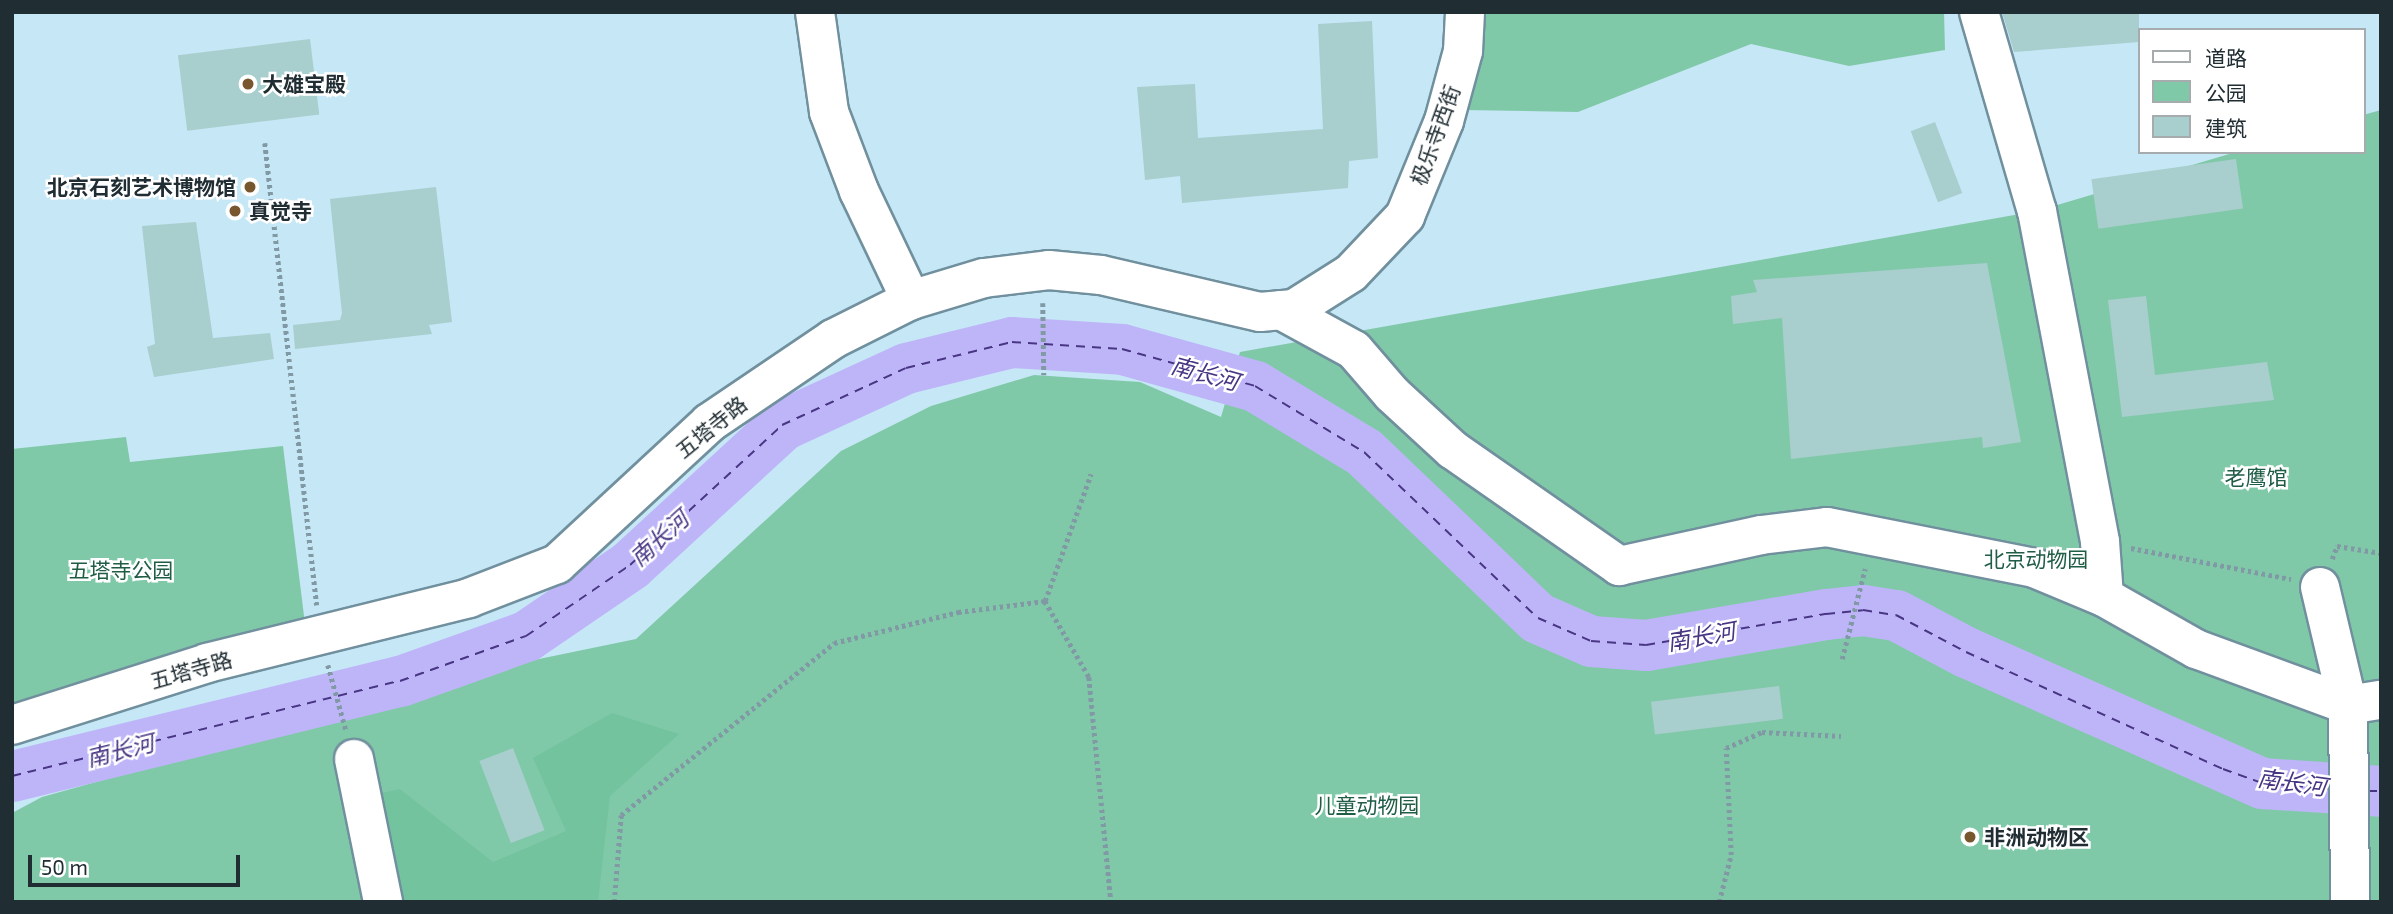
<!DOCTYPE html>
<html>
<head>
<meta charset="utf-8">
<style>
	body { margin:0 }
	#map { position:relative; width:2393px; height:914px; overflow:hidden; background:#c6e7f6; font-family:"Exo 2","Noto Sans SC",sans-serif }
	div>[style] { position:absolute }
	.green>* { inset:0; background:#80c9a8 }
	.forest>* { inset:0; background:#73c39f }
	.river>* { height:51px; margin:-25.5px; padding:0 25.5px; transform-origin:25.5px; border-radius:25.5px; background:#beb5f9 }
	.ferry>* { height:2px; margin-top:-1px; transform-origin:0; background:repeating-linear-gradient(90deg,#483684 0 9px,transparent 0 16px) }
	.building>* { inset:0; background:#a8cece; transform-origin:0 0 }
	.path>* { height:4.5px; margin-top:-2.25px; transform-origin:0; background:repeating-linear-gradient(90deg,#8199a4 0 3.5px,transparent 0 7px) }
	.roads { filter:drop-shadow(2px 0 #71909e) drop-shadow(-2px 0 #71909e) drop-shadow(0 2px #71909e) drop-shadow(0 -2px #71909e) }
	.minor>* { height:38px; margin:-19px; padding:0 19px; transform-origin:19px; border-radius:19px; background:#fff }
	.dots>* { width:19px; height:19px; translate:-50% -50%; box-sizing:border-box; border:4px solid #fff; border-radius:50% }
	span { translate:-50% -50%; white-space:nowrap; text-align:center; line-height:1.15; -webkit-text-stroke:5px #fff; paint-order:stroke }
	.poi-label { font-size:21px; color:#202d33; font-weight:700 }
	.left { translate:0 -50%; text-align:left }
	.right { translate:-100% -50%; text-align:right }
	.street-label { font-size:21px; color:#202d33 }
	.park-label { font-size:21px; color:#205d45 }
	.water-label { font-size:23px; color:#483684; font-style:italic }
	.frame { position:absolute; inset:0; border:14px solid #202d33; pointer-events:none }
	.legend { position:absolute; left:2138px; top:28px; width:228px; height:126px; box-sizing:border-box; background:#fff; border:2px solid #a6abad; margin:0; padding:9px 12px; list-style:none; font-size:21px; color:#202d33 }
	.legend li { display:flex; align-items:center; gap:14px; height:35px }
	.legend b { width:35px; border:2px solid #a6abad }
	.scale { position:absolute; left:28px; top:855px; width:212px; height:32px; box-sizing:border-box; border:4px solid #202d33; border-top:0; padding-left:9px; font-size:21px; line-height:24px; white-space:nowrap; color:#202d33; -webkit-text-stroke:5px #fff; paint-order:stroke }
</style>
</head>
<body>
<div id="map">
	<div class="green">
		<div style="clip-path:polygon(1480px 12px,1944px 12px,1945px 50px,1849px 66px,1751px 44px,1578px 112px,1462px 110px,1484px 44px)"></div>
		<div style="clip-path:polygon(2381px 110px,2381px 902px,12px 902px,12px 813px,42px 797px,534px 660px,636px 639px,841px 451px,931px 406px,1034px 375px,1140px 382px,1221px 417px,1240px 352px,2037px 211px,2236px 152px,2363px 152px,2363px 115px)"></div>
		<div style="clip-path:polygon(126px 437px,130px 462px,283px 446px,306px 632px,12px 715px,12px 449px)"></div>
	</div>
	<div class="forest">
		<div style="clip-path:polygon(612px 713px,679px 734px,610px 796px,598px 902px,396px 902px,373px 795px,400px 789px,493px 862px,566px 831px,533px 758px)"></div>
	</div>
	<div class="river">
		<div style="left:12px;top:776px;width:399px;rotate:-13.8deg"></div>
		<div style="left:400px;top:681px;width:134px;rotate:-19.7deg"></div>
		<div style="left:526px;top:636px;width:126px;rotate:-34.3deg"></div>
		<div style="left:630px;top:565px;width:207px;rotate:-42.6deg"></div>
		<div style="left:782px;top:425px;width:136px;rotate:-24.7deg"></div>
		<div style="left:906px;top:368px;width:109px;rotate:-13.8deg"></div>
		<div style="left:1012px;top:342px;width:110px;rotate:3.6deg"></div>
		<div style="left:1122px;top:349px;width:138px;rotate:15.5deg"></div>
		<div style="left:1255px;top:386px;width:127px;rotate:31.2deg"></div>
		<div style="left:1364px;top:452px;width:240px;rotate:43.7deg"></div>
		<div style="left:1538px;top:618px;width:58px;rotate:23.5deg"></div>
		<div style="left:1591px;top:641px;width:55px;rotate:4.2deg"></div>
		<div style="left:1646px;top:645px;width:183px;rotate:-9.8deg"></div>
		<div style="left:1826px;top:614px;width:37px;rotate:-6deg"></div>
		<div style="left:1863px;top:610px;width:33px;rotate:9deg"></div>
		<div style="left:1896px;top:615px;width:79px;rotate:27.9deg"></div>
		<div style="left:1966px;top:652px;width:324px;rotate:23.9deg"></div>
		<div style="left:2262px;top:783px;width:119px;rotate:3.8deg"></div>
	</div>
	<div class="ferry">
		<div style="left:12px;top:776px;width:399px;rotate:-13.8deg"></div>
		<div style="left:400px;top:681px;width:134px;rotate:-19.7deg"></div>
		<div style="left:526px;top:636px;width:126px;rotate:-34.3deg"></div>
		<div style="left:630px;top:565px;width:207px;rotate:-42.6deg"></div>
		<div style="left:782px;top:425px;width:136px;rotate:-24.7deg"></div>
		<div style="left:906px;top:368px;width:109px;rotate:-13.8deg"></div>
		<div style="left:1012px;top:342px;width:110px;rotate:3.6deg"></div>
		<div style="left:1122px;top:349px;width:138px;rotate:15.5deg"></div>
		<div style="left:1255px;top:386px;width:127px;rotate:31.2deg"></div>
		<div style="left:1364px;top:452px;width:240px;rotate:43.7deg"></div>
		<div style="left:1538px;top:618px;width:58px;rotate:23.5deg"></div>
		<div style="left:1591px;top:641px;width:55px;rotate:4.2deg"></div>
		<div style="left:1646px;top:645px;width:183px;rotate:-9.8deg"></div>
		<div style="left:1826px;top:614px;width:37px;rotate:-6deg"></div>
		<div style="left:1863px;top:610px;width:33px;rotate:9deg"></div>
		<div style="left:1896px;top:615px;width:79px;rotate:27.9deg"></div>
		<div style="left:1966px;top:652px;width:282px;rotate:24.5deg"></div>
		<div style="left:2223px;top:769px;width:41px;rotate:19.7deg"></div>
		<div style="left:2262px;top:783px;width:69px;rotate:5deg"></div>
		<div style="left:2368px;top:791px;width:13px"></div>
	</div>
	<div class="building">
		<div style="clip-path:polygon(2002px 12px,2139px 12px,2139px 42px,2014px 52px)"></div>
		<div style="clip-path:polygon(1372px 21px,1378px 158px,1349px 161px,1348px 188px,1182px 203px,1180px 176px,1145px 180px,1137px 87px,1195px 84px,1198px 138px,1323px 129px,1318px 24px)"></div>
		<div style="left:310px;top:39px;width:76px;height:133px;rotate:83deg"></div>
		<div style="left:1935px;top:122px;width:76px;height:26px;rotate:69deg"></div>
		<div style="left:2236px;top:159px;width:50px;height:146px;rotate:82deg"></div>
		<div style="clip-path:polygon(436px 187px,452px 322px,429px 325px,432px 334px,295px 349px,293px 325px,340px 320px,342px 313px,330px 199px)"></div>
		<div style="clip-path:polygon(196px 222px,213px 338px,270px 333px,274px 359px,154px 377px,147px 347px,155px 344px,142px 226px)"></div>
		<div style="clip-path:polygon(1987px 263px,2021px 442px,1983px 448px,1982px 437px,1791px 459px,1782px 318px,1733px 324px,1731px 296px,1757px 292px,1753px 280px)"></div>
		<div style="clip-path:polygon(2146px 296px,2155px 375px,2267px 362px,2274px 400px,2122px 417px,2108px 300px)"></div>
		<div style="left:1779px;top:686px;width:33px;height:129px;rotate:83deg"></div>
		<div style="left:513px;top:748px;width:88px;height:36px;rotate:69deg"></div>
	</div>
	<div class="path">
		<div style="left:265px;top:143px;width:465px;rotate:83.6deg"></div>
		<div style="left:1043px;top:303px;width:72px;rotate:89.2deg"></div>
		<div style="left:2131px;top:548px;width:163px;rotate:11deg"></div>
		<div style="left:2332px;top:559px;width:14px;rotate:-69deg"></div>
		<div style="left:2337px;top:546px;width:45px;rotate:9deg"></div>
		<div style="left:1045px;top:601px;width:88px;rotate:59.9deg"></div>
		<div style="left:1089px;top:677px;width:226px;rotate:84.4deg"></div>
		<div style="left:1842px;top:659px;width:93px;rotate:-75.7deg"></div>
		<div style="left:328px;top:665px;width:67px;rotate:74.5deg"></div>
		<div style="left:614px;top:902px;width:87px;rotate:-85.4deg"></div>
		<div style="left:621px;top:815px;width:274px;rotate:-38.9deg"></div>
		<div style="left:834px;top:643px;width:128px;rotate:-14deg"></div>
		<div style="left:958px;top:612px;width:88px;rotate:-7.2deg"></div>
		<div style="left:1045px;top:601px;width:135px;rotate:-70.1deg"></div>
		<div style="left:1719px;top:902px;width:49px;rotate:-75.7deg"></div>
		<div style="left:1731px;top:855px;width:107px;rotate:-92.7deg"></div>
		<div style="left:1726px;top:748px;width:39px;rotate:-24deg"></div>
		<div style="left:1762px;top:732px;width:79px;rotate:2.9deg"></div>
	</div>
	<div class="roads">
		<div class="minor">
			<div style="left:815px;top:12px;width:101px;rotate:82deg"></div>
			<div style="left:829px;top:112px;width:85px;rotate:69.2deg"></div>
			<div style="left:859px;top:191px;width:121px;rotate:64.5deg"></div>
			<div style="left:1979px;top:12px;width:207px;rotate:73.8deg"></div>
			<div style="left:2037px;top:211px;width:337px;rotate:79.2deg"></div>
			<div style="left:2100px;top:542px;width:55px;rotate:85.8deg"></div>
			<div style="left:2104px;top:597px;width:106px;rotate:29.5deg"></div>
			<div style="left:2196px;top:649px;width:162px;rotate:20.2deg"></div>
			<div style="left:2348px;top:705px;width:33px;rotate:-9deg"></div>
			<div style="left:1281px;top:310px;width:83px;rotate:28.7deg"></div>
			<div style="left:1354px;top:350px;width:58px;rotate:49.2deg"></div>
			<div style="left:1392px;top:394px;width:83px;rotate:42.6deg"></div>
			<div style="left:1453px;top:450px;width:203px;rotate:34.9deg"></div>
			<div style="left:1619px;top:566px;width:145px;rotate:-12.3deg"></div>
			<div style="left:1761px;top:535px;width:66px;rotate:-6.9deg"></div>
			<div style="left:1827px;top:527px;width:211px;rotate:11.2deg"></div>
			<div style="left:2034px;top:568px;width:76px;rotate:22.5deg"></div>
			<div style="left:2320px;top:587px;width:121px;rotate:76.7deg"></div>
			<div style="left:2348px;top:705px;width:197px;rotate:89.4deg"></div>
			<div style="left:12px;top:725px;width:205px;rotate:-17.6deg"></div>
			<div style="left:207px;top:663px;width:270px;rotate:-13.9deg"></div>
			<div style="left:469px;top:598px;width:94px;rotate:-21.1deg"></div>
			<div style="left:557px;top:564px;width:207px;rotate:-42.8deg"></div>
			<div style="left:709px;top:423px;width:150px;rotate:-34.1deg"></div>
			<div style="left:833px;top:339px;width:87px;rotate:-26.6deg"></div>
			<div style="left:911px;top:300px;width:76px;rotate:-16.8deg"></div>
			<div style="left:984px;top:278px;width:65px;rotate:-7deg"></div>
			<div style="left:1049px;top:270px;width:52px;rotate:5.5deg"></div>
			<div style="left:1101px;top:275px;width:163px;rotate:13.1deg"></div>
			<div style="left:1260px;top:312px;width:34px;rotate:-5deg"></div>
			<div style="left:1294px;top:309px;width:67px;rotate:-32.3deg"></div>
			<div style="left:1351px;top:273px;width:79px;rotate:-46.5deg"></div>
			<div style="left:1405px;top:216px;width:103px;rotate:-67.7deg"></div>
			<div style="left:1444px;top:121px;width:73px;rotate:-74.8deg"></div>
			<div style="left:1463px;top:51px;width:39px;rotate:-87deg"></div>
			<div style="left:354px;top:759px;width:146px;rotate:78.5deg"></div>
		</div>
	</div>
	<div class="dots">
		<div style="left:248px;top:84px;background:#78562e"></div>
		<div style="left:250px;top:187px;background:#78562e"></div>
		<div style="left:235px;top:211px;background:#78562e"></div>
		<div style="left:1970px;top:837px;background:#78562e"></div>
	</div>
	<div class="poi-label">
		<span class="left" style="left:262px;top:84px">大雄宝殿</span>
		<span class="right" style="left:236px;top:187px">北京石刻艺术博物馆</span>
		<span class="left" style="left:249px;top:211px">真觉寺</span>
		<span class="left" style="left:1984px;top:837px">非洲动物区</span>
	</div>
	<div class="street-label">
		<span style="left:1435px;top:135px;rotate:-70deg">极乐寺西街</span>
		<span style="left:711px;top:427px;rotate:-39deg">五塔寺路</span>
		<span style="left:191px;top:670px;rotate:-16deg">五塔寺路</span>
	</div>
	<div class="park-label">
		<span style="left:2256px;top:477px">老鹰馆</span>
		<span style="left:2036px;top:559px">北京动物园</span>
		<span style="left:121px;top:570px">五塔寺公园</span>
		<span style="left:1367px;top:805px">儿童动物园</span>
	</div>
	<div class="water-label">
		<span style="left:1205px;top:373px;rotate:15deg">南长河</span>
		<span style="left:659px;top:538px;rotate:-42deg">南长河</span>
		<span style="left:1701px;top:636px;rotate:-10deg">南长河</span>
		<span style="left:120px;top:750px;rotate:-14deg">南长河</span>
		<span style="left:2292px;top:782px;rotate:8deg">南长河</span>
	</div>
	<div class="frame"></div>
	<ul class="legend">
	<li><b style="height:9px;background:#fff"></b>道路</li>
	<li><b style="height:19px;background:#80c9a8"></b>公园</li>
	<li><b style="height:19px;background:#a8cece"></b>建筑</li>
	</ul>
	<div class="scale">50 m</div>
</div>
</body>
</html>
